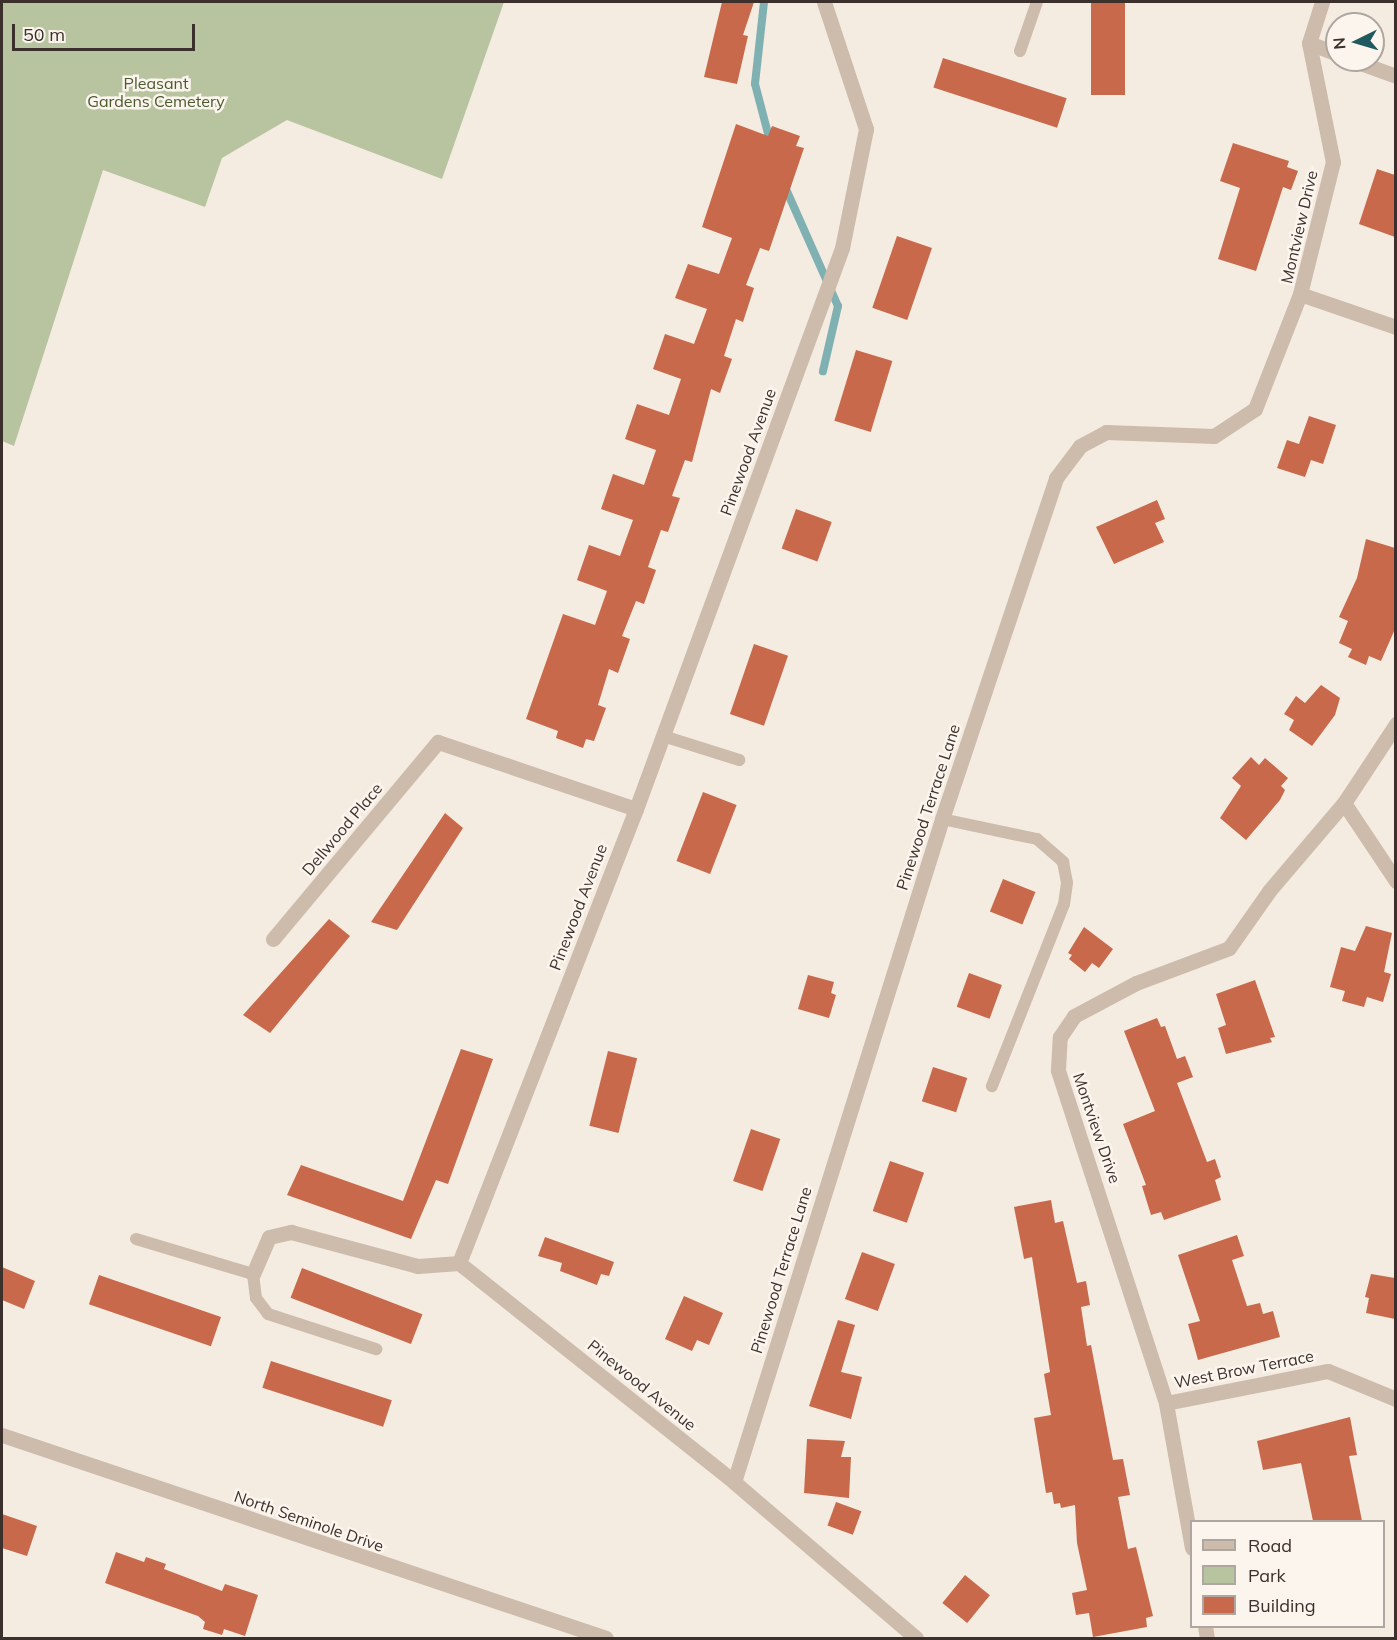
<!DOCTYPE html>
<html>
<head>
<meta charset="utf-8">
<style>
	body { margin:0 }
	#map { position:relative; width:1397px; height:1640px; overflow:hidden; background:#f4ebe1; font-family:Mulish,sans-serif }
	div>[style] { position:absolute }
	.green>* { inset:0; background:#b8c4a0 }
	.stream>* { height:8px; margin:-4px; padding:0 4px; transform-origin:4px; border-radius:4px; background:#7fb0b2 }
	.building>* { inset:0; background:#c8694b; transform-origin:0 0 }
	.lane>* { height:12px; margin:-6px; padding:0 6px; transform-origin:6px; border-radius:6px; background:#cdbbac }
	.street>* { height:15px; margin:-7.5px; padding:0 7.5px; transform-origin:7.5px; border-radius:7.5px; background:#cdbbac }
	span { translate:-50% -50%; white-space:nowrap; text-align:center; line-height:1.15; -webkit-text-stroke:5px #fbf5ee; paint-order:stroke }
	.park-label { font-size:16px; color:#4a5a2e }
	.street-label { font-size:16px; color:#3b302b }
	.frame { position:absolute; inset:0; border:3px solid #3b302b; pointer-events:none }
	.legend { position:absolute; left:1190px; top:1520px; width:195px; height:108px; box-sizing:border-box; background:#fbf5ee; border:2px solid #aea6a0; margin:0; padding:8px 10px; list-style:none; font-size:18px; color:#3b302b }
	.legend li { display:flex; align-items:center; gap:12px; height:30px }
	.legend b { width:30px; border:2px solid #aea6a0 }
	.north { position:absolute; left:1325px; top:12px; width:60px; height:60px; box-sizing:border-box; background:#fbf5ee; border:2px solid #aea6a0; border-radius:50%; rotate:265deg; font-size:16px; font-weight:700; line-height:24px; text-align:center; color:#3b302b }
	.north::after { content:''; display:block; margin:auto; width:21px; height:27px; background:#1f5a5e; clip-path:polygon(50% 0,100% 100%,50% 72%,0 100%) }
	.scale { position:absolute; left:12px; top:24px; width:183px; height:27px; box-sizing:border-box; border:3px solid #3b302b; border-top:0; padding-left:8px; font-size:18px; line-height:21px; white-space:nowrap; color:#3b302b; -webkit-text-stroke:4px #fbf5ee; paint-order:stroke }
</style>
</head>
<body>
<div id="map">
	<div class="green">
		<div style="clip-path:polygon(2px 2px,504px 2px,442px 179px,287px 120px,222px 158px,205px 207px,103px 170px,14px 446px,2px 441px)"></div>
	</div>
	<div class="stream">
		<div style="left:764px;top:2px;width:82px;rotate:96.3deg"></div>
		<div style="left:755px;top:84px;width:63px;rotate:75.3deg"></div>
		<div style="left:785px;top:187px;width:130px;rotate:66deg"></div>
		<div style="left:838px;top:306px;width:67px;rotate:103deg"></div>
	</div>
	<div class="building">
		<div style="clip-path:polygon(722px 2px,754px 2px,743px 35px,748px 36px,737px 84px,704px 77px)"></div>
		<div style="left:1091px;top:2px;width:34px;height:93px"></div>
		<div style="left:943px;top:58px;width:130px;height:31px;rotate:18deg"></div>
		<div style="clip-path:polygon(736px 124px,768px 136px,772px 126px,800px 136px,796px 146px,804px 148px,769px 251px,760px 248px,746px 285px,754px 288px,743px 322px,736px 319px,724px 356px,732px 359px,720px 393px,711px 389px,692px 462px,685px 460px,672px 496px,680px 498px,668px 532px,661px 530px,648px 567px,656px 570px,644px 604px,636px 601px,622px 636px,630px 639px,618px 673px,609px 669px,598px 705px,606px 708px,594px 741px,586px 739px,583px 748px,556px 738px,558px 731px,526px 719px,563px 614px,595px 625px,607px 591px,577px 580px,589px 545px,620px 556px,633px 520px,601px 509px,613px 474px,644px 485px,656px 450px,625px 439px,637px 404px,669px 415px,681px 379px,653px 369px,665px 334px,694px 344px,707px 309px,675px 298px,688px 264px,719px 274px,732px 238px,702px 227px)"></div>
		<div style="clip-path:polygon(1233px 143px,1289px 161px,1287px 167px,1298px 171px,1291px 190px,1283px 187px,1256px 271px,1218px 259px,1240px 188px,1220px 181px)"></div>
		<div style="clip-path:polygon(1377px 169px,1395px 175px,1395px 237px,1359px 224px)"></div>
		<div style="left:897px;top:236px;width:37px;height:76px;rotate:19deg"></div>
		<div style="left:856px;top:350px;width:38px;height:74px;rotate:17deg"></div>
		<div style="clip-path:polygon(1309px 416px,1336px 425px,1323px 464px,1311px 460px,1305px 477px,1277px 468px,1287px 440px,1299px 444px)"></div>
		<div style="clip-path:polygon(1157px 500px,1165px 519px,1155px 523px,1164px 542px,1114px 564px,1096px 527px)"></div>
		<div style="left:796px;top:509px;width:38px;height:42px;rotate:20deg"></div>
		<div style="clip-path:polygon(1366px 539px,1395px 548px,1395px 629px,1381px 661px,1369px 656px,1366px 665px,1348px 657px,1352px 649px,1339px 643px,1348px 621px,1339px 617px,1357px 578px)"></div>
		<div style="left:754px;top:644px;width:36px;height:74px;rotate:19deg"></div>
		<div style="clip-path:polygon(1321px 685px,1340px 698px,1335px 715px,1312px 746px,1289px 730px,1294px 720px,1284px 714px,1296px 696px,1305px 703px)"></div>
		<div style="clip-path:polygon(1251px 757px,1259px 765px,1265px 758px,1288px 778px,1281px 786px,1285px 790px,1280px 800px,1246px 840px,1220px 818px,1241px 786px,1232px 778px)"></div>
		<div style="left:703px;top:792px;width:36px;height:74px;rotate:21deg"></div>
		<div style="clip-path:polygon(445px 813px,463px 828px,397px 930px,371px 922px)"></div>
		<div style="left:1003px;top:879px;width:35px;height:35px;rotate:22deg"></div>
		<div style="clip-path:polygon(329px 919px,350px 936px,270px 1033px,243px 1015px)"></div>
		<div style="clip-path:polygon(1366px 926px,1392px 933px,1384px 972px,1391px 974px,1383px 1002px,1367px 997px,1364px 1007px,1342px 1001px,1345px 991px,1330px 987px,1341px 947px,1355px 951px)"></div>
		<div style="clip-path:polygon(1084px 927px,1113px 949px,1099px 968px,1092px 963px,1085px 972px,1069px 959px,1072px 955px,1068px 953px)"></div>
		<div style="left:969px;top:973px;width:35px;height:36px;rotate:20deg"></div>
		<div style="clip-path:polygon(808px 975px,834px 982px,831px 993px,836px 995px,829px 1018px,798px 1009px)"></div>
		<div style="clip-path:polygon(1255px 980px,1275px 1037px,1270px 1038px,1272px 1042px,1226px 1054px,1218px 1028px,1226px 1025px,1216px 994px)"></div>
		<div style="clip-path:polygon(1157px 1018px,1161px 1027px,1165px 1026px,1177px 1059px,1185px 1056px,1193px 1077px,1177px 1083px,1207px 1162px,1215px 1159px,1221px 1177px,1215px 1180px,1221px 1200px,1164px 1220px,1161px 1212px,1151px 1215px,1142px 1186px,1146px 1185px,1123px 1124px,1155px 1111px,1124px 1031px)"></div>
		<div style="clip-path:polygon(461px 1049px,493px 1059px,448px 1184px,436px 1180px,411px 1239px,287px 1195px,301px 1165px,403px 1201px)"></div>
		<div style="left:608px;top:1051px;width:30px;height:77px;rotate:14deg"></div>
		<div style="left:933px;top:1067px;width:36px;height:36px;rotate:18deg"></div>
		<div style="left:751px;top:1129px;width:31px;height:55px;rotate:19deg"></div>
		<div style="left:890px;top:1161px;width:36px;height:53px;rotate:19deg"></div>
		<div style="clip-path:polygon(1051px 1200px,1055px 1223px,1063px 1221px,1077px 1283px,1086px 1281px,1090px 1305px,1081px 1307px,1087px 1346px,1091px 1345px,1113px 1460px,1123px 1459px,1130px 1495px,1118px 1497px,1128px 1549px,1136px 1547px,1153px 1616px,1146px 1618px,1147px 1627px,1093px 1637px,1089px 1613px,1076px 1615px,1072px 1593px,1087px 1590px,1077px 1543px,1075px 1505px,1061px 1508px,1060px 1503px,1054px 1504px,1052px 1492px,1046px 1493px,1034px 1418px,1051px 1415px,1044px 1374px,1050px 1372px,1032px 1257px,1024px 1259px,1014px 1207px)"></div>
		<div style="clip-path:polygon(1237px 1235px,1244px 1256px,1232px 1260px,1247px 1306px,1260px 1303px,1263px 1314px,1273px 1311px,1280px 1337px,1198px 1360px,1188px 1324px,1200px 1321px,1178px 1255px)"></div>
		<div style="clip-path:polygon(545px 1237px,614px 1262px,609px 1276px,601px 1274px,597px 1285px,560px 1271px,562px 1263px,538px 1256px)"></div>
		<div style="left:862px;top:1252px;width:35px;height:50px;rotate:20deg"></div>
		<div style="clip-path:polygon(2px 1267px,35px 1281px,24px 1309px,2px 1300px)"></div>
		<div style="left:302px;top:1268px;width:129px;height:32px;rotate:21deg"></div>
		<div style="clip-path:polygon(1371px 1274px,1395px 1278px,1395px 1319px,1366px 1313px,1369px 1298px,1365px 1297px)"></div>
		<div style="left:99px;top:1275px;width:129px;height:31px;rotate:19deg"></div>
		<div style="clip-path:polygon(684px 1296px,723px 1313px,709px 1345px,697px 1340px,692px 1351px,665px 1339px)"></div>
		<div style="clip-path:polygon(838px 1320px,855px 1325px,841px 1372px,862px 1377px,851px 1419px,809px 1406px)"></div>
		<div style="left:271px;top:1361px;width:127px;height:28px;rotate:18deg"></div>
		<div style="clip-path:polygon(1350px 1417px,1357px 1455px,1349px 1456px,1362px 1521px,1313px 1521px,1301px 1463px,1263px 1470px,1257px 1441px)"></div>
		<div style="clip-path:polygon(807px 1439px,845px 1441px,841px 1457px,851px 1457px,849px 1498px,804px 1493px)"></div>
		<div style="left:836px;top:1502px;width:27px;height:25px;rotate:20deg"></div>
		<div style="clip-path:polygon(2px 1514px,37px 1526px,27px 1556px,2px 1548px)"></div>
		<div style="clip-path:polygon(116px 1552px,144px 1562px,146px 1557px,166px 1564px,164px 1569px,222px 1591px,225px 1584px,258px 1595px,245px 1636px,224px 1629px,222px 1635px,203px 1629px,205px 1622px,198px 1616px,105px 1583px)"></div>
		<div style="left:965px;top:1575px;width:32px;height:36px;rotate:39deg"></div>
	</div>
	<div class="lane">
		<div style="left:1020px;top:51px;width:52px;rotate:-70.9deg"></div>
		<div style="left:663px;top:736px;width:80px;rotate:17.5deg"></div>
		<div style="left:942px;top:819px;width:97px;rotate:11.9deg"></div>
		<div style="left:1037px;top:839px;width:35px;rotate:41deg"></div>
		<div style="left:1063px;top:862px;width:21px;rotate:79deg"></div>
		<div style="left:1067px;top:883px;width:21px;rotate:98deg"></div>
		<div style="left:1064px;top:904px;width:196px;rotate:111.6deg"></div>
		<div style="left:136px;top:1239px;width:122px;rotate:16.7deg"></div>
		<div style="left:253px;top:1274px;width:24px;rotate:83deg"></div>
		<div style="left:256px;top:1298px;width:20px;rotate:53deg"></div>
		<div style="left:268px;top:1314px;width:114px;rotate:18deg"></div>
	</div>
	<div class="street">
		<div style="left:824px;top:2px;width:134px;rotate:71.7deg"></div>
		<div style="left:866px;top:129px;width:121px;rotate:101.4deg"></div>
		<div style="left:842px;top:248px;width:598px;rotate:110.16deg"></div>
		<div style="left:636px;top:809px;width:487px;rotate:111.3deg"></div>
		<div style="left:459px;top:1263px;width:352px;rotate:38.5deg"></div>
		<div style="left:734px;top:1482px;width:240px;rotate:40.6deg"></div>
		<div style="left:1309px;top:43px;width:30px;rotate:21deg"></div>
		<div style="left:1352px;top:60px;width:47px;rotate:20deg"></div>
		<div style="left:1300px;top:294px;width:102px;rotate:19deg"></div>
		<div style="left:1344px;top:803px;width:94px;rotate:56.3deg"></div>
		<div style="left:273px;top:939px;width:257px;rotate:-50.1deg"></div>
		<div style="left:438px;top:742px;width:209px;rotate:18.7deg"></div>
		<div style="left:253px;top:1274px;width:40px;rotate:-66.6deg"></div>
		<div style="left:269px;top:1237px;width:23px;rotate:-13deg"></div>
		<div style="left:291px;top:1232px;width:131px;rotate:15deg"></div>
		<div style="left:418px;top:1266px;width:41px;rotate:-4.2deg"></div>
		<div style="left:1166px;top:1403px;width:165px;rotate:-11.2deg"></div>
		<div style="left:1328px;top:1371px;width:74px;rotate:22.4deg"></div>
		<div style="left:2px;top:1435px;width:637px;rotate:18.58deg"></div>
		<div style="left:734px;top:1482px;width:695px;rotate:-72.58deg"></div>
		<div style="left:942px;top:819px;width:360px;rotate:-71.5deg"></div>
		<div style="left:1056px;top:478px;width:40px;rotate:-53deg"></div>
		<div style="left:1080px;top:446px;width:30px;rotate:-28deg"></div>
		<div style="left:1106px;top:432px;width:108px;rotate:2.1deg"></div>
		<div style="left:1214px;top:436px;width:49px;rotate:-33.4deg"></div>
		<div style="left:1255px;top:409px;width:123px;rotate:-68.6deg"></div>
		<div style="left:1300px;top:294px;width:136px;rotate:-76deg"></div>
		<div style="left:1333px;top:162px;width:121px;rotate:-101.4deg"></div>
		<div style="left:1309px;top:43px;width:43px;rotate:-72.4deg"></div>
		<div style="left:1192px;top:1548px;width:147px;rotate:-100.2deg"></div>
		<div style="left:1166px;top:1403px;width:350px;rotate:-108deg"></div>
		<div style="left:1058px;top:1070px;width:33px;rotate:-87deg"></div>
		<div style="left:1060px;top:1037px;width:25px;rotate:-56deg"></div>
		<div style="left:1074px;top:1016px;width:70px;rotate:-28deg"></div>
		<div style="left:1136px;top:983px;width:99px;rotate:-20.6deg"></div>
		<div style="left:1229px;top:948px;width:70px;rotate:-54.9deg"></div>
		<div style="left:1269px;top:891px;width:116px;rotate:-49.6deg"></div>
		<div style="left:1344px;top:803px;width:95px;rotate:-56.6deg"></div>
		<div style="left:1205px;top:1626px;width:12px;rotate:81deg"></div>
	</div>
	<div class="park-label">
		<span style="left:156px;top:92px">Pleasant<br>Gardens Cemetery</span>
	</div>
	<div class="street-label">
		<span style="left:1299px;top:227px;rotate:-77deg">Montview Drive</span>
		<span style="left:748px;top:452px;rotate:-70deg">Pinewood Avenue</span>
		<span style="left:928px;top:807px;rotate:-72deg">Pinewood Terrace Lane</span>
		<span style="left:342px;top:829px;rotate:-50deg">Dellwood Place</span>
		<span style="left:578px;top:907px;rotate:-69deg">Pinewood Avenue</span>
		<span style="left:1097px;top:1128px;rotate:71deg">Montview Drive</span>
		<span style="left:781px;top:1270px;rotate:-73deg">Pinewood Terrace Lane</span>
		<span style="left:1244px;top:1369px;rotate:-11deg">West Brow Terrace</span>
		<span style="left:642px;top:1385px;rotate:39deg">Pinewood Avenue</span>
		<span style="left:309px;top:1521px;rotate:19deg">North Seminole Drive</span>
	</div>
	<div class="frame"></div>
	<ul class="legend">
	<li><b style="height:8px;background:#cdbbac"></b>Road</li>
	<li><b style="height:16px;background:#b8c4a0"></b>Park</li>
	<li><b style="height:16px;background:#c8694b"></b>Building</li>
	</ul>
	<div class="north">N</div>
	<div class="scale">50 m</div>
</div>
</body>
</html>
